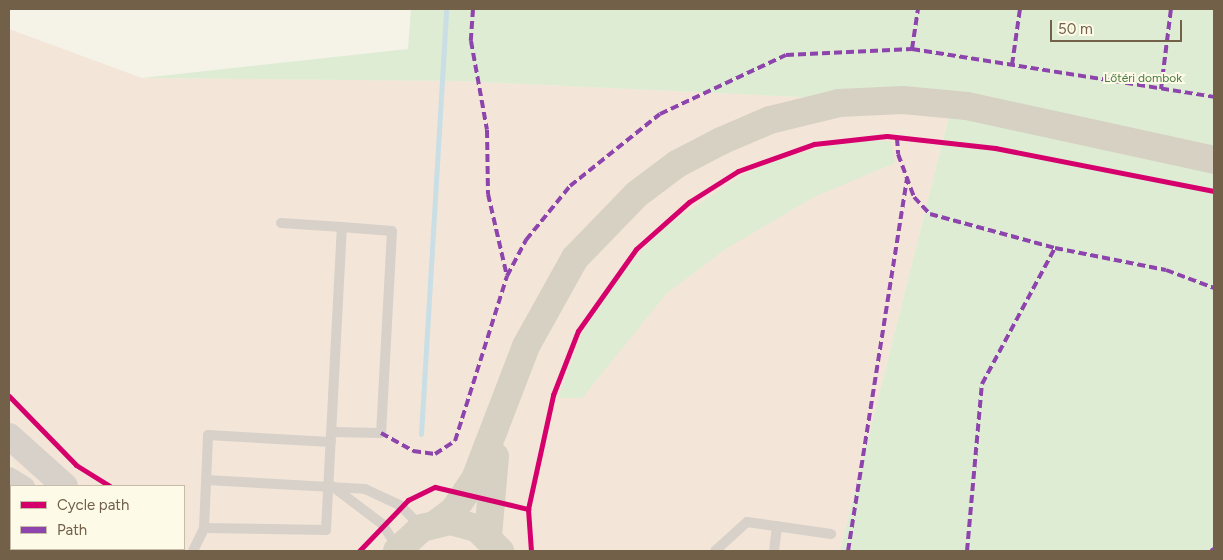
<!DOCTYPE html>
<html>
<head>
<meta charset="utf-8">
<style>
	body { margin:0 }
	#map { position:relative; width:1223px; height:560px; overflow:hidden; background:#f5f2e8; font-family:Figtree,sans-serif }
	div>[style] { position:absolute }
	.residential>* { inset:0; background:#f1ebd8 }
	.commercial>* { inset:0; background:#f3e6d8 }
	.green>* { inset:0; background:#ddecd3 }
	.stream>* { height:5px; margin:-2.5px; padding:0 2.5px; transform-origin:2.5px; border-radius:2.5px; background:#cadee5 }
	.path>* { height:3px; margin-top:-1.5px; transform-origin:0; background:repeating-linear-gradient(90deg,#d7d1c9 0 1px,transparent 0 5px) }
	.service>* { height:10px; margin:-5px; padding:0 5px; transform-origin:5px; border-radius:5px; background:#d7d1ca }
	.minor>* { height:19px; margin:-9.5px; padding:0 9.5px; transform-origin:9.5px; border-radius:9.5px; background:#d7d1ca }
	.secondary>* { height:26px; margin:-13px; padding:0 13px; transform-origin:13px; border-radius:13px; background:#d7d1ca }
	.primary>* { height:28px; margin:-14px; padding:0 14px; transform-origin:14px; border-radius:14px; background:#d7d1c3 }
	.quiet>* { height:4px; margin-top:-2px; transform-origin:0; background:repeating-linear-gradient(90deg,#8e44ad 0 8px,transparent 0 12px) }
	.cycleway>* { height:5px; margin:-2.5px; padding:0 2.5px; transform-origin:2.5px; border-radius:2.5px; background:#d6006c }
	span { translate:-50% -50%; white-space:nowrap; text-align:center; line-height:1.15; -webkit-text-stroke:4px #fefae8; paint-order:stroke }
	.park-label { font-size:12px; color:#4a7d44 }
	.frame { position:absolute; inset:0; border:10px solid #726049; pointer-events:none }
	.legend { position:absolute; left:10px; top:485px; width:175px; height:65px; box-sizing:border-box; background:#fefae8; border:1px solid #c6bca8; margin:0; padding:6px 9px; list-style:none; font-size:15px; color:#726049 }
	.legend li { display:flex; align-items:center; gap:10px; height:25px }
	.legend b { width:25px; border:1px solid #c6bca8 }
	.scale { position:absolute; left:1050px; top:20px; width:132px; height:22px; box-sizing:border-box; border:2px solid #726049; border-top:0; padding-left:6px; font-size:15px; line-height:18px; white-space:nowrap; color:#726049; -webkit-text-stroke:4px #fefae8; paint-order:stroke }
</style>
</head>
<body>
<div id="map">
	<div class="residential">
		<div style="clip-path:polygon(9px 456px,26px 486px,11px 486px,11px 549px,62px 551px,9px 551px)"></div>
	</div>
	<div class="commercial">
		<div style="clip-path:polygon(9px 29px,142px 78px,459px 81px,952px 104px,840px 551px,62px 551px,184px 549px,184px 486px,26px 486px,9px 456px)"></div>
	</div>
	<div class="green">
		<div style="clip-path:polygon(411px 9px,1214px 9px,1214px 551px,840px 551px,952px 104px,459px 81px,142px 78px,408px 49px)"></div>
		<div style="clip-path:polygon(844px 141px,891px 141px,895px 163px,816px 196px,727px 248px,666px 294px,582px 398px,558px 398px,582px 334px,618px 277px,663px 228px,742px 175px,775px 160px)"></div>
	</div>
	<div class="stream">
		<div style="left:421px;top:434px;width:426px;rotate:-86.6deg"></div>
	</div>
	<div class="path">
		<div style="left:9px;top:511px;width:5px;rotate:68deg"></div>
		<div style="left:30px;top:549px;width:2px;rotate:63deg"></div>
	</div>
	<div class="service">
		<div style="left:281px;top:223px;width:61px;rotate:3.8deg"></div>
		<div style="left:206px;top:480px;width:159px;rotate:3.2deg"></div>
		<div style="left:365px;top:489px;width:40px;rotate:25deg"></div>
		<div style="left:401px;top:506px;width:29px;rotate:46deg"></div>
		<div style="left:332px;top:486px;width:63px;rotate:37.2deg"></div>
		<div style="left:382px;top:524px;width:18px;rotate:56deg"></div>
		<div style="left:392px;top:539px;width:12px;rotate:85deg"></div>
		<div style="left:204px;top:528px;width:122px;rotate:0.9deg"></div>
		<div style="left:326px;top:530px;width:303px;rotate:-87deg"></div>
		<div style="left:342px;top:227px;width:50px;rotate:4.6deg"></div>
		<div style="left:392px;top:231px;width:202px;rotate:93.1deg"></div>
		<div style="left:381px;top:433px;width:49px;rotate:-178.8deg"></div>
		<div style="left:193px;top:551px;width:25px;rotate:-64deg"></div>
		<div style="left:204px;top:528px;width:93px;rotate:-87.5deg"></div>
		<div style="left:208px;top:435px;width:123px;rotate:3.3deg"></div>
		<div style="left:715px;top:551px;width:43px;rotate:-42.2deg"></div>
		<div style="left:747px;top:522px;width:85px;rotate:8.1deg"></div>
		<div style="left:774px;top:551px;width:25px;rotate:-83deg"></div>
	</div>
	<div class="minor">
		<div style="left:9px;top:476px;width:19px;rotate:32deg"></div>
		<div style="left:62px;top:549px;width:3px;rotate:45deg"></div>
	</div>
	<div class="secondary">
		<div style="left:9px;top:436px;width:75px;rotate:41.8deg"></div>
		<div style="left:160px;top:549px;width:5px;rotate:22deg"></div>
	</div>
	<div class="primary">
		<div style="left:437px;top:523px;width:21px;rotate:-37deg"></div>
		<div style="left:454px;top:510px;width:37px;rotate:-56deg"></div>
		<div style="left:475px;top:479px;width:142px;rotate:-69deg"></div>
		<div style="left:526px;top:346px;width:101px;rotate:-60.9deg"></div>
		<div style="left:575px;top:258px;width:89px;rotate:-45.9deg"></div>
		<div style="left:637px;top:194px;width:50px;rotate:-36.9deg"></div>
		<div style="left:677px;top:164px;width:50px;rotate:-27.6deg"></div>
		<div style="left:721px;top:141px;width:53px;rotate:-23.2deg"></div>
		<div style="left:770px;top:120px;width:71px;rotate:-13.8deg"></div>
		<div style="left:839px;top:103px;width:64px;rotate:-2.7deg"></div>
		<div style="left:903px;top:100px;width:64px;rotate:5.4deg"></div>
		<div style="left:967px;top:106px;width:253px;rotate:12.3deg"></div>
		<div style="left:488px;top:536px;width:80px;rotate:-85deg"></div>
		<div style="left:397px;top:551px;width:34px;rotate:-43deg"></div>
		<div style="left:422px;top:528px;width:29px;rotate:-14deg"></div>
		<div style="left:450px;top:521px;width:28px;rotate:15deg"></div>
		<div style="left:477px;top:528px;width:33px;rotate:45deg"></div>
	</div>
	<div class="quiet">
		<div style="left:473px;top:9px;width:32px;rotate:94deg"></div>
		<div style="left:471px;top:41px;width:90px;rotate:79.8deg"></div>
		<div style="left:487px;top:130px;width:64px;rotate:89.1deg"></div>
		<div style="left:488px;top:194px;width:84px;rotate:77deg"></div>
		<div style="left:912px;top:49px;width:40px;rotate:-81.5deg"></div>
		<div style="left:1012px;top:65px;width:57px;rotate:-81.9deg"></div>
		<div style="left:1161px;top:89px;width:81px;rotate:-82.9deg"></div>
		<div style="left:897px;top:138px;width:16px;rotate:86deg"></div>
		<div style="left:898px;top:154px;width:46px;rotate:69.6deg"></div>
		<div style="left:914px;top:197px;width:23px;rotate:47deg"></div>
		<div style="left:930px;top:214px;width:130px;rotate:15.2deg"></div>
		<div style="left:381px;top:433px;width:37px;rotate:29deg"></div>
		<div style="left:413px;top:451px;width:22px;rotate:8deg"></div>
		<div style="left:435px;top:454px;width:24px;rotate:-33deg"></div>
		<div style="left:455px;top:441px;width:173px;rotate:-72.5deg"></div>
		<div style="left:507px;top:276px;width:41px;rotate:-62.2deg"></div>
		<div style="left:526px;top:240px;width:70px;rotate:-50.8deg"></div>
		<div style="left:570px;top:186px;width:115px;rotate:-38.7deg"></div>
		<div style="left:660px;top:114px;width:139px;rotate:-25.1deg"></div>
		<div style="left:786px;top:55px;width:126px;rotate:-2.7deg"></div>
		<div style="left:912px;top:49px;width:306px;rotate:9deg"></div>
		<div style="left:848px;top:551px;width:378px;rotate:-81deg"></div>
		<div style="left:967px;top:551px;width:168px;rotate:-84.9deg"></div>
		<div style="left:982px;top:384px;width:154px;rotate:-61.8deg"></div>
		<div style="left:1055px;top:248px;width:113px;rotate:11.2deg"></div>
		<div style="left:1166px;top:270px;width:51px;rotate:20.6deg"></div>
		<div style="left:1211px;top:551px;width:4px;rotate:-34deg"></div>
	</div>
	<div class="cycleway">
		<div style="left:9px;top:396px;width:96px;rotate:45.8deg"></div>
		<div style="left:76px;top:465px;width:40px;rotate:32deg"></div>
		<div style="left:359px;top:551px;width:71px;rotate:-46.1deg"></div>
		<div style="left:408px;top:500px;width:30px;rotate:-26deg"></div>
		<div style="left:435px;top:487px;width:96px;rotate:13.3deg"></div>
		<div style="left:531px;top:551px;width:42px;rotate:-94.1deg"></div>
		<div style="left:528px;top:509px;width:117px;rotate:-77.6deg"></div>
		<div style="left:553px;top:395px;width:69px;rotate:-68.7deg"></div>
		<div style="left:578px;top:331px;width:100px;rotate:-54.7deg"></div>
		<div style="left:636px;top:249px;width:71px;rotate:-41.6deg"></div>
		<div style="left:689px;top:202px;width:58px;rotate:-32.3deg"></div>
		<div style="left:738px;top:171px;width:81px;rotate:-19.6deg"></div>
		<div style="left:814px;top:144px;width:73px;rotate:-6.3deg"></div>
		<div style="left:887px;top:136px;width:109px;rotate:6.3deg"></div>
		<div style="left:995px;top:148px;width:223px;rotate:11.1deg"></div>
	</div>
	<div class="park-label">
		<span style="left:1143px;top:79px">Lőtéri dombok</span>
	</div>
	<div class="frame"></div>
	<ul class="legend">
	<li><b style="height:6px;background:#d6006c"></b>Cycle path</li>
	<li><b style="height:6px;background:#8e44ad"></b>Path</li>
	</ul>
	<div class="scale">50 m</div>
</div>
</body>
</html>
